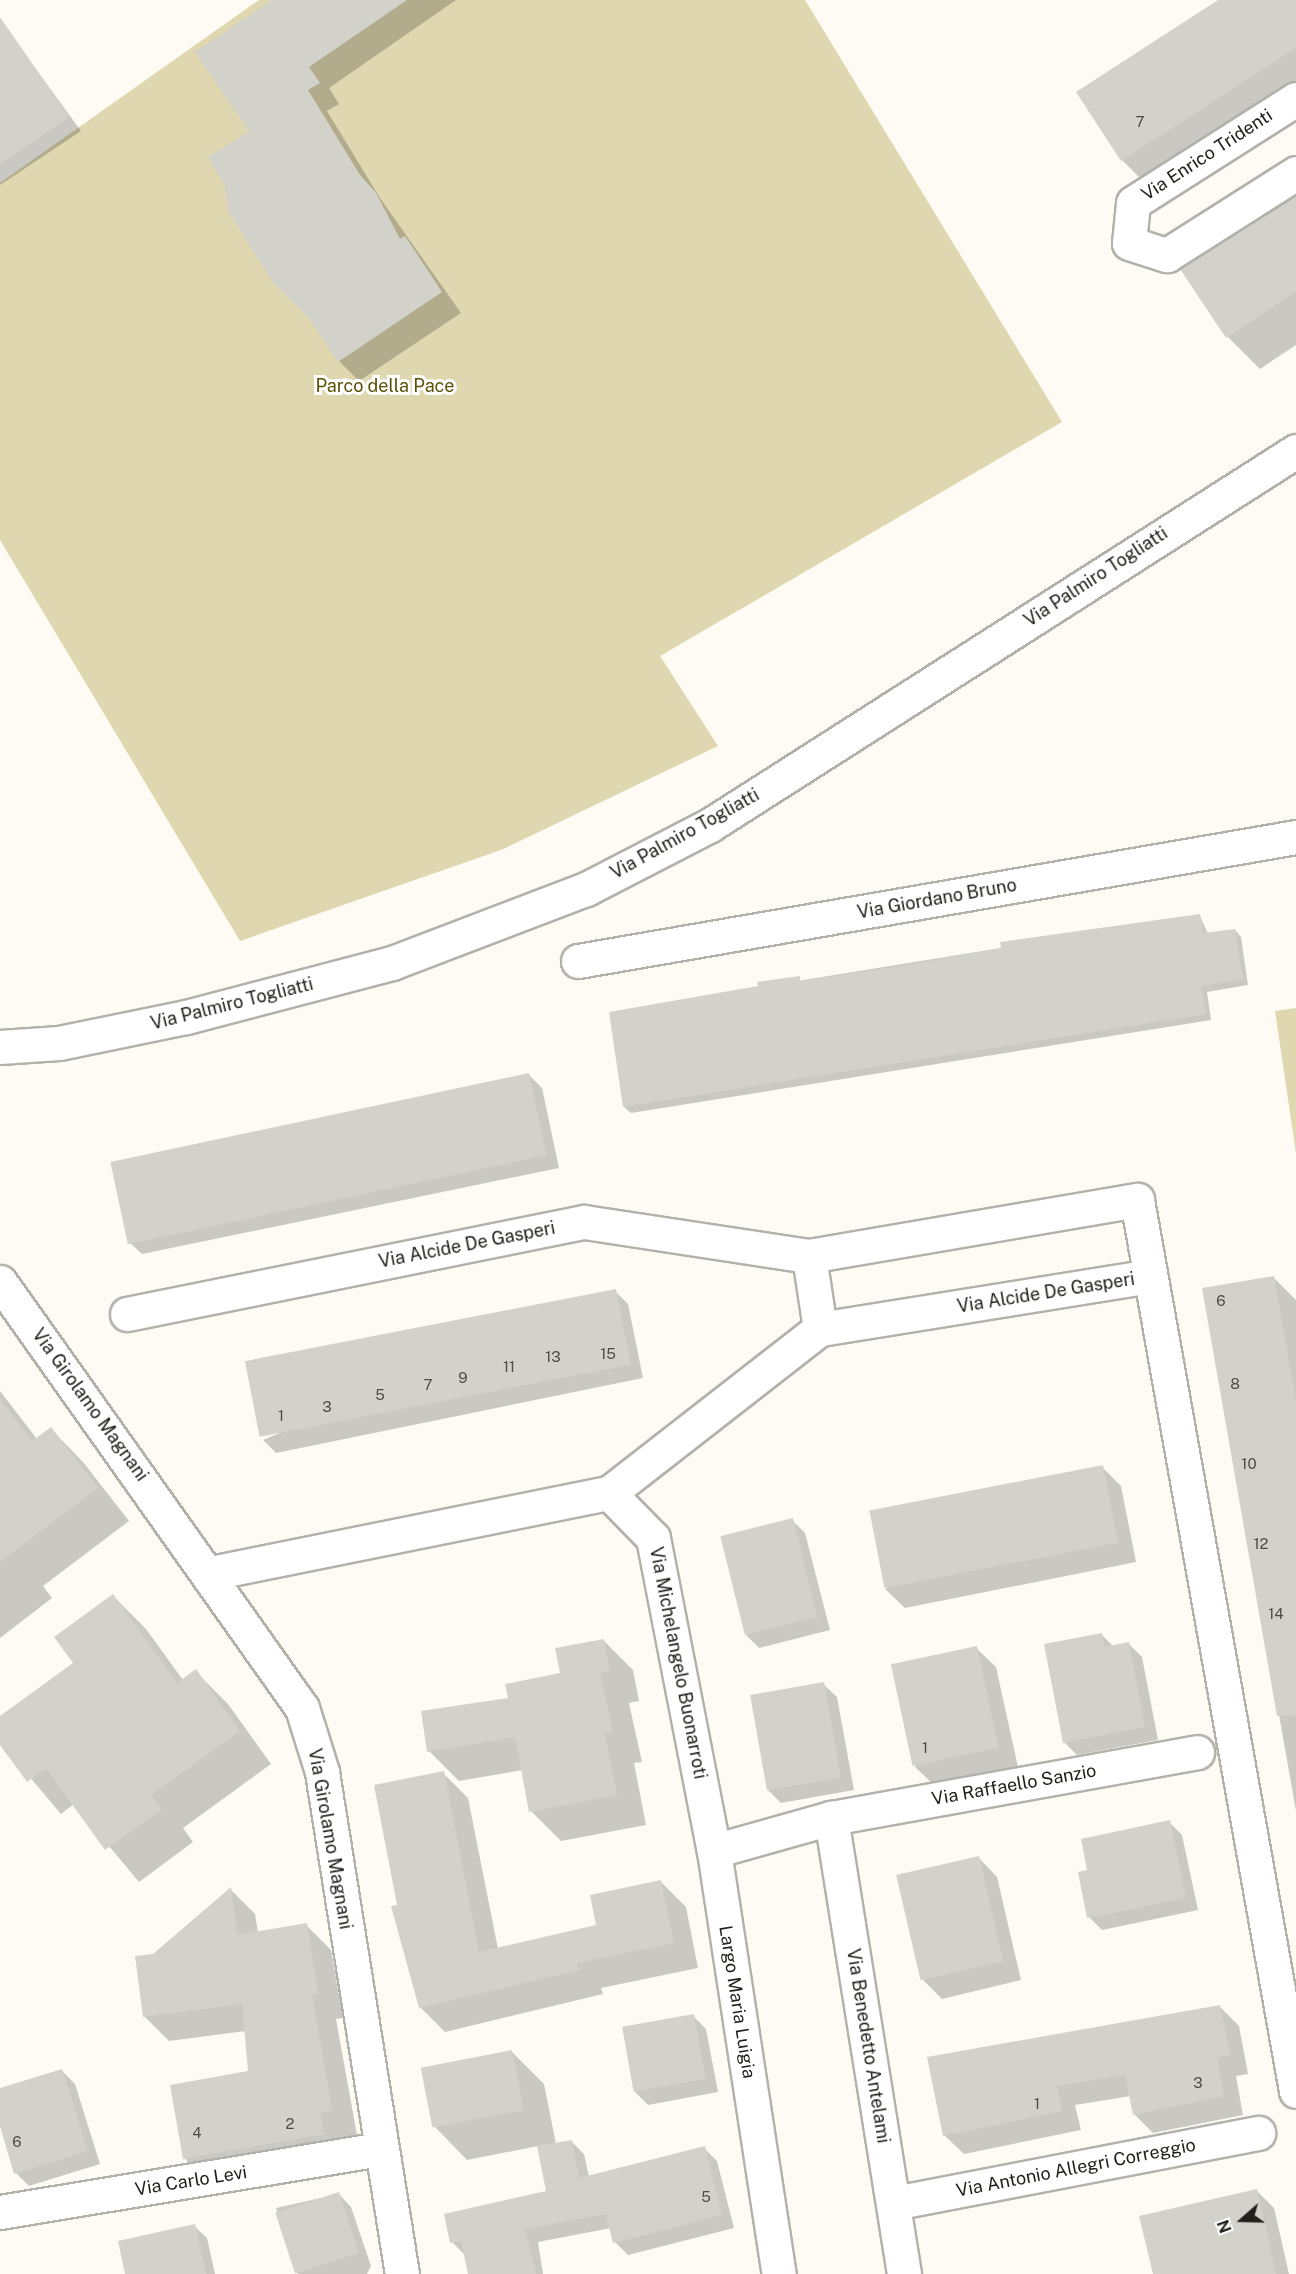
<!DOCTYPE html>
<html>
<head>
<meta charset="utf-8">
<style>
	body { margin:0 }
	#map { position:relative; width:1296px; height:2274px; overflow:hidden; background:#fdfbf4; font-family:"Public Sans",sans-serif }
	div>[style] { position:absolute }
	.green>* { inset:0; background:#dfd7b0 }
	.shadow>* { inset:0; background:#0003 }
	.building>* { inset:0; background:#d3d2ca; transform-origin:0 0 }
	.roads { filter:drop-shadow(2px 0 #b2b1aa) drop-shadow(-2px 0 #b2b1aa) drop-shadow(0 2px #b2b1aa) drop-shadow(0 -2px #b2b1aa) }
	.minor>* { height:33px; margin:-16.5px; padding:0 16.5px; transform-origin:16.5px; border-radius:16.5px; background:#fff }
	.tertiary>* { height:33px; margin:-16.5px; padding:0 16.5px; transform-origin:16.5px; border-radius:16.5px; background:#fff }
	span { translate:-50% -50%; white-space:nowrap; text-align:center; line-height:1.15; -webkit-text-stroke:6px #fff; paint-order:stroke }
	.number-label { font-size:15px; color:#4e4c48 }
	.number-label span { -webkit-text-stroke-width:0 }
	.street-label { font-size:18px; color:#21201d }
	.park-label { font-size:18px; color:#5c5004 }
	.north { position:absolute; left:1212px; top:2190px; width:60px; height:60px; -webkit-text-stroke:4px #fff; paint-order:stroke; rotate:250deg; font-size:16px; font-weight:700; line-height:24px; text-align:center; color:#21201d }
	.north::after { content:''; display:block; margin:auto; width:21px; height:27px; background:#21201d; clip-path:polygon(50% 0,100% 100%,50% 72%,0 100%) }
</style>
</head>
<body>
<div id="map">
	<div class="green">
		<div style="clip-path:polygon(259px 0,805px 0,1062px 422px,660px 656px,718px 746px,501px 850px,240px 941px,0 540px,0 183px)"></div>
		<div style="clip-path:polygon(1296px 1008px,1296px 1153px,1275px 1011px)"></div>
	</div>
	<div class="shadow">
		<div style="clip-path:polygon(275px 0,456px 0,329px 88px,339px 104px,327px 111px,380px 198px,461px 313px,359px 381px,339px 361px,251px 131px)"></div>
		<div style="clip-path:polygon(1221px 0,1296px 0,1296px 101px,1155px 193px,1122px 160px)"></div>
		<div style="clip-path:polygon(14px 39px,81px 131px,0 185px,0 48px)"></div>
		<div style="clip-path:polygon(1296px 197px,1296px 345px,1260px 369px,1228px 337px)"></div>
		<div style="clip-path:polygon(1200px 916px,1208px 934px,1235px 930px,1241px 937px,1248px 985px,1207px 992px,1211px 1020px,631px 1113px,624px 1107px,760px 987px)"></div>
		<div style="clip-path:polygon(529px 1075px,542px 1088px,559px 1168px,142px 1254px,128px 1241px)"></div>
		<div style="clip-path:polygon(1273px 1277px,1296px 1300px,1296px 1811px,1204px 1290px)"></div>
		<div style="clip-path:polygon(615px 1291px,628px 1304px,643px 1378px,276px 1453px,263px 1440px)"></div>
		<div style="clip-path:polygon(0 1391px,37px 1439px,51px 1429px,83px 1462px,129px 1521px,43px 1586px,52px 1598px,0 1638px)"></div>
		<div style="clip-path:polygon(1102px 1467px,1121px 1486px,1136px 1562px,905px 1608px,885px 1589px)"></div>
		<div style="clip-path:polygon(792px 1520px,805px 1533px,830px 1630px,759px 1648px,746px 1635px)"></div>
		<div style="clip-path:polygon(113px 1596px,146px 1629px,183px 1680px,195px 1671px,228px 1704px,271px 1764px,183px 1828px,193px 1842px,139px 1882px,74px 1804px,61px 1814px,0 1742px,0 1717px,75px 1663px)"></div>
		<div style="clip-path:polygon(1101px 1634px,1113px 1646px,1129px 1644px,1142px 1657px,1158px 1740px,1077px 1755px,1064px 1742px)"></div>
		<div style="clip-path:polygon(603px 1640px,633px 1670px,639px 1701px,629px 1703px,642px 1762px,634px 1763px,646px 1825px,561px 1841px,531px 1811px,523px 1770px,459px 1781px,429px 1751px,510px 1699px,562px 1674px)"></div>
		<div style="clip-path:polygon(976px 1648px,996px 1667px,1018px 1767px,935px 1786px,915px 1767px)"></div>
		<div style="clip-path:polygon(823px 1684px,837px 1697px,854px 1790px,781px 1803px,768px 1790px)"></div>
		<div style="clip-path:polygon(443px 1773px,468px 1798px,498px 1949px,598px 1926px,661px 1882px,686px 1907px,698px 1968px,601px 1988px,603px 1994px,445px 2032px,420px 2007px,399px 1906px)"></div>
		<div style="clip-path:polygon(1169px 1822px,1182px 1835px,1198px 1910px,1102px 1930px,1089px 1917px)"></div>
		<div style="clip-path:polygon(978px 1857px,997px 1877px,1021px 1980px,942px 1999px,923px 1980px,898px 1876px)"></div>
		<div style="clip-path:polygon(230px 1889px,255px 1914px,258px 1933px,306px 1925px,331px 1950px,343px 2018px,336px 2019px,357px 2135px,344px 2138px,348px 2159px,210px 2184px,184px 2158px,250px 2072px,246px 2031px,169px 2041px,144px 2016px,153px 1956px)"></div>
		<div style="clip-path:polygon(1219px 2006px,1239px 2026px,1248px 2074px,1236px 2076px,1243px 2115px,1153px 2133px,1134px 2114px,1131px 2096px,1075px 2105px,1081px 2130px,964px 2154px,944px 2135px)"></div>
		<div style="clip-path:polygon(693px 2016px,706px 2029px,718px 2092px,648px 2105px,635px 2092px)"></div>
		<div style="clip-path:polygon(511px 2051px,544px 2084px,556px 2144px,571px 2141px,584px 2154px,589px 2177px,704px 2148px,717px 2161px,734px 2228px,628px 2255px,615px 2242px,611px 2228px,538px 2242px,543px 2274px,469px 2274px,466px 2256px,452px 2242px,547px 2192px,538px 2146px,467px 2160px,435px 2127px)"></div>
		<div style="clip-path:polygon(62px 2071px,75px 2084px,100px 2164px,29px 2186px,16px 2173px,0 2120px,0 2089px)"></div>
		<div style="clip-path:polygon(1256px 2190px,1274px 2208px,1289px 2274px,1154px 2274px)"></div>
		<div style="clip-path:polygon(339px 2194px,351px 2207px,371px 2266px,367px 2274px,298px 2274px,276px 2208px)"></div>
		<div style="clip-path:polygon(194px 2226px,207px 2238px,215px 2274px,127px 2274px)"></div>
	</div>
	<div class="building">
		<div style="clip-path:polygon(272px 0,407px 0,309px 67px,320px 83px,308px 90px,360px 175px,376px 193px,400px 239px,405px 236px,442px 292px,338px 362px,309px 318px,274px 284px,228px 211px,225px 185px,208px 157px,249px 131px,195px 52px)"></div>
		<div style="clip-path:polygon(1218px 0,1296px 0,1296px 48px,1121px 161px,1076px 92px)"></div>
		<div style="clip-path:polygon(0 17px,69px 117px,0 164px)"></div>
		<div style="clip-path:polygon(1296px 195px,1296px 291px,1226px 338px,1180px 269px)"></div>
		<div style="clip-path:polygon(1200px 914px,1203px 933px,1235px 929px,1243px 979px,1201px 986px,1206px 1014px,623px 1107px,609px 1012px,758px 986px,757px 982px,800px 976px,800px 981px,919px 963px,1001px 948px,1000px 942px)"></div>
		<div style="left:529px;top:1073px;width:84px;height:428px;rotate:78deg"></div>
		<div style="clip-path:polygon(1274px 1276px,1296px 1402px,1296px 1715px,1277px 1716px,1202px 1288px)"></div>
		<div style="left:616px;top:1289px;width:77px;height:378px;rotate:79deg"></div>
		<div style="clip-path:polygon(0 1399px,32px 1441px,51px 1427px,98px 1488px,0 1562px)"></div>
		<div style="left:1103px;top:1465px;width:79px;height:238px;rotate:79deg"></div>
		<div style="left:793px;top:1518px;width:102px;height:75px;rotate:76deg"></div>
		<div style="clip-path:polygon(113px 1594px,177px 1683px,196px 1669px,240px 1731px,151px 1795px,162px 1809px,105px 1850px,46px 1768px,27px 1782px,0 1745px,0 1716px,73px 1663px,54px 1637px)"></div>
		<div style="clip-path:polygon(1102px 1633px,1104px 1647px,1129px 1642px,1145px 1727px,1063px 1743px,1044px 1644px)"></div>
		<div style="clip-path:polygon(604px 1639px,610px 1671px,600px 1673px,613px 1732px,605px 1734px,617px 1795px,529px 1812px,515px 1737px,427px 1752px,421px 1711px,508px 1698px,505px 1684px,560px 1673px,555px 1648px)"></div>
		<div style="left:977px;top:1646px;width:104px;height:88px;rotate:78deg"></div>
		<div style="left:824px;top:1682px;width:97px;height:75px;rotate:80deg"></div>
		<div style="clip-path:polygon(444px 1771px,479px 1952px,596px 1925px,590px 1895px,661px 1880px,674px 1943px,577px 1963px,579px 1970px,419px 2008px,391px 1906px,397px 1905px,374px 1785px)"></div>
		<div style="clip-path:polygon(1170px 1820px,1186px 1898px,1087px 1918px,1078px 1872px,1087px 1870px,1081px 1839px)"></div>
		<div style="left:979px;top:1856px;width:108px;height:85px;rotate:77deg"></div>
		<div style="clip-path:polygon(231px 1887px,237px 1935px,307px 1923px,318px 1993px,312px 1995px,332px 2110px,320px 2113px,324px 2134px,183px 2159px,170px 2085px,248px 2071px,242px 2004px,143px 2017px,135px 1956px,153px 1954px)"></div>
		<div style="clip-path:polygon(1220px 2005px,1230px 2055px,1217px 2057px,1224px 2096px,1133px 2115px,1125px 2075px,1057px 2086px,1062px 2111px,943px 2136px,927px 2057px)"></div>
		<div style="left:694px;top:2014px;width:66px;height:73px;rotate:80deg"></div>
		<div style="left:512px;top:2050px;width:61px;height:93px;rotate:79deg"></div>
		<div style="clip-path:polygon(62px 2069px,88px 2151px,14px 2174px,0 2126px,0 2088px)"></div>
		<div style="clip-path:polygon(572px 2140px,579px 2178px,705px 2146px,722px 2215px,613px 2243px,606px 2214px,525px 2229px,536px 2274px,468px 2274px,461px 2241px,450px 2243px,444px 2214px,546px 2191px,537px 2146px)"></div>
		<div style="clip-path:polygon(1257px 2189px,1276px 2274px,1153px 2274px,1139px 2216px)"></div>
		<div style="left:339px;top:2192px;width:64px;height:67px;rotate:72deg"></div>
		<div style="clip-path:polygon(195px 2224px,206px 2274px,125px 2274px,118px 2241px)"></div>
	</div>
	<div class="roads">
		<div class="minor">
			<div style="left:1296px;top:99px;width:193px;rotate:147.5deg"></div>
			<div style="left:1133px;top:203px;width:40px;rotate:95.7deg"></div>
			<div style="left:1129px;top:243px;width:40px;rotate:18deg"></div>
			<div style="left:1167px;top:255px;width:153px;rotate:-32.4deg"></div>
			<div style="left:578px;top:961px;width:729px;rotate:-9.8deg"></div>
			<div style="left:809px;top:1256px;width:333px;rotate:-9.7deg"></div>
			<div style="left:1137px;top:1200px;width:905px;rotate:79.88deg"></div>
			<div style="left:0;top:1282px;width:522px;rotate:54.67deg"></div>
			<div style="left:302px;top:1708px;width:67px;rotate:72.6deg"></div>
			<div style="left:322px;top:1772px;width:508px;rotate:80.95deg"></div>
			<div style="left:127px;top:1314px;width:466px;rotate:-11.4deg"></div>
			<div style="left:584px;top:1222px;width:228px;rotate:8.6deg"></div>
			<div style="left:809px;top:1256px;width:74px;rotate:81.4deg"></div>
			<div style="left:609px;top:1493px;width:63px;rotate:45.6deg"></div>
			<div style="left:653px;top:1538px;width:319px;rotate:79deg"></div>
			<div style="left:714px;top:1851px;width:428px;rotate:81.3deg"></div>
			<div style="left:211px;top:1573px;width:406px;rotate:-11.4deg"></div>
			<div style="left:609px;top:1493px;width:267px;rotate:-37.9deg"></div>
			<div style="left:820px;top:1329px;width:334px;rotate:-9.1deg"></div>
			<div style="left:831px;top:1818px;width:462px;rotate:80.9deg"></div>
			<div style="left:714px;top:1851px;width:122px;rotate:-15.8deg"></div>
			<div style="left:831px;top:1818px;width:372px;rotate:-10.2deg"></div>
			<div style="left:894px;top:2203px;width:371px;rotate:-10.9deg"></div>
			<div style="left:0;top:2212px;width:387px;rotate:-9.4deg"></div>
		</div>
		<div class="tertiary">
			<div style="left:0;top:1047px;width:59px;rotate:-3.9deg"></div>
			<div style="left:59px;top:1043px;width:130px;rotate:-11.6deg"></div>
			<div style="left:186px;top:1017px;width:213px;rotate:-14.7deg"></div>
			<div style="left:392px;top:963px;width:208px;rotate:-20.9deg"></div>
			<div style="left:586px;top:889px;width:140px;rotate:-27.3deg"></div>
			<div style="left:710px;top:825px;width:695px;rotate:-32.55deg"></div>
		</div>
	</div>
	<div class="number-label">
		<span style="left:1140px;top:122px">7</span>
		<span style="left:1221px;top:1301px">6</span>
		<span style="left:608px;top:1354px">15</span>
		<span style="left:553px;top:1357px">13</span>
		<span style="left:509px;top:1367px">11</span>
		<span style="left:463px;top:1378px">9</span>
		<span style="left:1235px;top:1384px">8</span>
		<span style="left:428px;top:1385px">7</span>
		<span style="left:380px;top:1395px">5</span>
		<span style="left:327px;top:1407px">3</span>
		<span style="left:281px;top:1416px">1</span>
		<span style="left:1249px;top:1464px">10</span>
		<span style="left:1261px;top:1544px">12</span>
		<span style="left:1276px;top:1614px">14</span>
		<span style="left:925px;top:1748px">1</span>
		<span style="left:1198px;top:2083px">3</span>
		<span style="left:1037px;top:2104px">1</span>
		<span style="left:290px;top:2124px">2</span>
		<span style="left:197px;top:2133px">4</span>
		<span style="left:17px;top:2142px">6</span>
		<span style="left:706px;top:2197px">5</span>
	</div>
	<div class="street-label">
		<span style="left:1207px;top:155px;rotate:-33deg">Via Enrico Tridenti</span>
		<span style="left:1096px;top:577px;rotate:-33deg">Via Palmiro Togliatti</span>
		<span style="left:685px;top:834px;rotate:-29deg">Via Palmiro Togliatti</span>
		<span style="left:937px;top:899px;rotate:-10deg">Via Giordano Bruno</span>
		<span style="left:232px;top:1004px;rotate:-14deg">Via Palmiro Togliatti</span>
		<span style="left:467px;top:1245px;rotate:-11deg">Via Alcide De Gasperi</span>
		<span style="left:1046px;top:1293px;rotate:-9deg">Via Alcide De Gasperi</span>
		<span style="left:90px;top:1405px;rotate:54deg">Via Girolamo Magnani</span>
		<span style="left:678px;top:1663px;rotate:79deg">Via Michelangelo Buonarroti</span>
		<span style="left:1014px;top:1785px;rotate:-10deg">Via Raffaello Sanzio</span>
		<span style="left:330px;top:1839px;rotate:80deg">Via Girolamo Magnani</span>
		<span style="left:737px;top:2002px;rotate:81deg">Largo Maria Luigia</span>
		<span style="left:868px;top:2046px;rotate:81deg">Via Benedetto Antelami</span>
		<span style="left:1076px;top:2168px;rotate:-11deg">Via Antonio Allegri Correggio</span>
		<span style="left:191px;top:2181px;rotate:-9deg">Via Carlo Levi</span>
	</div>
	<div class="park-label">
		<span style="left:385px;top:386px">Parco della Pace</span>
	</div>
	<div class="north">N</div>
</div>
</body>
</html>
